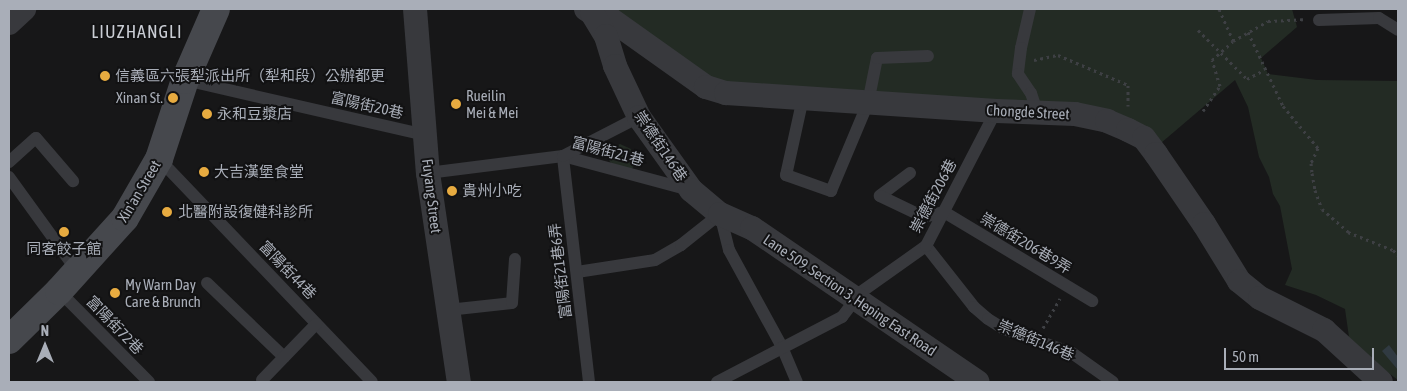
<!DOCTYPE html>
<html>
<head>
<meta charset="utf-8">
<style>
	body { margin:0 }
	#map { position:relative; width:1407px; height:391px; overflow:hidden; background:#171718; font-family:"Asap Condensed","Noto Sans TC",sans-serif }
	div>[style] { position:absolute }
	.green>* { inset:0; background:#232b24 }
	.water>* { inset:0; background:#303a41 }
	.path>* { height:3px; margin-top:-1.5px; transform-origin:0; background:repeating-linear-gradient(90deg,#3e4044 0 2.5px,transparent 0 6.5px) }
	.lane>* { height:12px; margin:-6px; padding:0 6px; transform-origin:6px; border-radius:6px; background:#38393d }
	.street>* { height:24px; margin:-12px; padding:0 12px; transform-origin:12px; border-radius:12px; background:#38393d }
	.secondary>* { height:28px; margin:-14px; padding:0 14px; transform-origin:14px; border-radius:14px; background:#46484d }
	.dots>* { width:14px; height:14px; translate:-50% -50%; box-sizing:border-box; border:2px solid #121213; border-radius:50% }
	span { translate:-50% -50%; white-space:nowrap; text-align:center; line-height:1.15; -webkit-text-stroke:4px #121213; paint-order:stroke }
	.poi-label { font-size:15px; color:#a9aeb8 }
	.left { translate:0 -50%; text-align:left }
	.right { translate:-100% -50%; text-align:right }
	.street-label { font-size:15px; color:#a9aeb8 }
	.quarter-label { font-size:18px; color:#cacdd4; letter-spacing:1px }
	.frame { position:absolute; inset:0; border:10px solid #a9aeb8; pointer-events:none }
	.north { position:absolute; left:20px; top:321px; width:50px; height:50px; -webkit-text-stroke:4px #121213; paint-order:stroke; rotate:0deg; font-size:14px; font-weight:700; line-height:20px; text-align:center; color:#a9aeb8 }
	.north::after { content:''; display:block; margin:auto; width:18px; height:22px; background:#a9aeb8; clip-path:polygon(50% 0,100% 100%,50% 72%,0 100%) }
	.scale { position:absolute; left:1224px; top:348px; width:150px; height:22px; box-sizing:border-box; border:2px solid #a9aeb8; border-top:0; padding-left:6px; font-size:15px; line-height:18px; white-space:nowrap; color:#a9aeb8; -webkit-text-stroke:4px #121213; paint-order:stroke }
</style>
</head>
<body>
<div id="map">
	<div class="green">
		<div style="clip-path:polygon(600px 9px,1292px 9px,1297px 27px,1261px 58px,1268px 74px,1317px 80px,1398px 81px,1398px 380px,1350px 344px,1345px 309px,1316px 295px,1285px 285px,1292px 269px,1280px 206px,1273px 194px,1269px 177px,1259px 157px,1248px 107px,1235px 80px,1161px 143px,1073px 110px,707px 84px)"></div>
		<div style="clip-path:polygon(620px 144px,631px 149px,637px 158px,637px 162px,631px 170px,612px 165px,609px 160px,609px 150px)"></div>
	</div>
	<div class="water">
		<div style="clip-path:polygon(1389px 345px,1398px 357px,1398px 370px,1382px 351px)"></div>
	</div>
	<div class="path">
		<div style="left:1219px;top:9px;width:35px;rotate:66deg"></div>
		<div style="left:1198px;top:30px;width:69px;rotate:45deg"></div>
		<div style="left:1247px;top:79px;width:19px;rotate:-28deg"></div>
		<div style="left:1248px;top:32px;width:82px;rotate:64.7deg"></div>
		<div style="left:1283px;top:106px;width:55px;rotate:50.2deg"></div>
		<div style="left:1318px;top:148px;width:17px;rotate:115deg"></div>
		<div style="left:1311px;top:163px;width:10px;rotate:84deg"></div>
		<div style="left:1312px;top:173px;width:17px;rotate:80deg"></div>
		<div style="left:1315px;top:190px;width:20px;rotate:70deg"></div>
		<div style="left:1322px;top:209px;width:35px;rotate:41deg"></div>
		<div style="left:1348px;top:232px;width:48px;rotate:21.8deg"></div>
		<div style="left:1393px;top:250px;width:7px;rotate:45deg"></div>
		<div style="left:1034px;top:60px;width:25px;rotate:-12deg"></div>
		<div style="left:1058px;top:55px;width:76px;rotate:23.2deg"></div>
		<div style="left:1128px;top:85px;width:21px;rotate:90deg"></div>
		<div style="left:1203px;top:111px;width:30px;rotate:-56deg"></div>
		<div style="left:1220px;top:86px;width:27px;rotate:-107deg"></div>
		<div style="left:1212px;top:60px;width:28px;rotate:-42deg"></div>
		<div style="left:1233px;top:41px;width:40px;rotate:-29.7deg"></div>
		<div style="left:1268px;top:21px;width:35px;rotate:-3deg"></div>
		<div style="left:1043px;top:328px;width:34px;rotate:-60deg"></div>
	</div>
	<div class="lane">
		<div style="left:1030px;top:9px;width:40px;rotate:103deg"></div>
		<div style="left:1021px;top:48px;width:26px;rotate:97deg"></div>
		<div style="left:1018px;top:74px;width:23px;rotate:56deg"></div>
		<div style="left:1031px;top:93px;width:20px;rotate:72deg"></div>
		<div style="left:1319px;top:20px;width:60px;rotate:-1.9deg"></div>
		<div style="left:1379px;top:18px;width:22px;rotate:32deg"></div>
		<div style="left:185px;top:80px;width:246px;rotate:12.9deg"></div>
		<div style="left:803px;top:98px;width:79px;rotate:102.4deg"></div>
		<div style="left:786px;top:175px;width:48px;rotate:19.6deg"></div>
		<div style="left:831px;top:191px;width:95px;rotate:-67.2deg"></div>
		<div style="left:868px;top:103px;width:46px;rotate:-78.7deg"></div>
		<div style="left:877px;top:58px;width:51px;rotate:-2.2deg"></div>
		<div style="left:159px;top:159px;width:308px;rotate:46.3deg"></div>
		<div style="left:9px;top:162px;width:36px;rotate:-42deg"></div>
		<div style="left:36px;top:138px;width:57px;rotate:49.3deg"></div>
		<div style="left:428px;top:173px;width:136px;rotate:-7.2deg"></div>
		<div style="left:563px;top:156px;width:131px;rotate:15deg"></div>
		<div style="left:910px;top:173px;width:38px;rotate:143deg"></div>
		<div style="left:880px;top:196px;width:49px;rotate:25.5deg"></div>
		<div style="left:924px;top:217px;width:21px;rotate:-14deg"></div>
		<div style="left:944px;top:212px;width:173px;rotate:31deg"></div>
		<div style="left:9px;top:177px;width:116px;rotate:54.1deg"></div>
		<div style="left:926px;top:246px;width:78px;rotate:51.8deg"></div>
		<div style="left:974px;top:307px;width:18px;rotate:41deg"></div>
		<div style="left:988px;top:319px;width:19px;rotate:32deg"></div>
		<div style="left:1004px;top:329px;width:72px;rotate:19.4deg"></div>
		<div style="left:1072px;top:353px;width:50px;rotate:35.3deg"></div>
		<div style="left:577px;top:272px;width:79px;rotate:-8.7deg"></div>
		<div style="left:655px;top:260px;width:30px;rotate:-30deg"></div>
		<div style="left:681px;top:245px;width:50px;rotate:-38.5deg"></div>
		<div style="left:720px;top:214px;width:37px;rotate:76deg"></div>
		<div style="left:729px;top:250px;width:111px;rotate:61.3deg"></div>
		<div style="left:782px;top:347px;width:38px;rotate:67deg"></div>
		<div style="left:207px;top:283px;width:107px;rotate:43.9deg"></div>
		<div style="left:59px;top:291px;width:128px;rotate:45.3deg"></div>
		<div style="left:448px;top:310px;width:64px;rotate:-6.2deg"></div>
		<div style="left:512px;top:303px;width:44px;rotate:-86.1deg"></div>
		<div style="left:262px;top:380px;width:78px;rotate:-46deg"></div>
		<div style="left:589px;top:382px;width:227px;rotate:-96.6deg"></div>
		<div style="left:563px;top:156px;width:85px;rotate:-27.2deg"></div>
		<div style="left:717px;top:382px;width:141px;rotate:-27.5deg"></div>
		<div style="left:842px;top:317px;width:31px;rotate:-53deg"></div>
		<div style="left:861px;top:292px;width:80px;rotate:-35.3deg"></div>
		<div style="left:926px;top:246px;width:152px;rotate:-62.6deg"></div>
	</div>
	<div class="street">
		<div style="left:415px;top:9px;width:165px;rotate:85.5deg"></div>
		<div style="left:428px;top:173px;width:211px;rotate:81.6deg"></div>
		<div style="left:586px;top:9px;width:7px;rotate:34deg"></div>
		<div style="left:592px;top:13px;width:18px;rotate:16deg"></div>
		<div style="left:609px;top:18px;width:119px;rotate:35.4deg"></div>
		<div style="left:706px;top:87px;width:21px;rotate:17deg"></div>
		<div style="left:726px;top:93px;width:271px;rotate:3.8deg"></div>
		<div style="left:996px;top:111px;width:79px;rotate:2.2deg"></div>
		<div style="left:1075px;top:114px;width:33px;rotate:12deg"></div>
		<div style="left:1107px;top:121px;width:23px;rotate:23deg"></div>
		<div style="left:1128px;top:130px;width:18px;rotate:27deg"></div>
		<div style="left:1144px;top:138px;width:20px;rotate:53deg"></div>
		<div style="left:1156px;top:154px;width:85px;rotate:55.6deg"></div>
		<div style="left:1204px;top:224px;width:67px;rotate:58.4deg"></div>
		<div style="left:1239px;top:281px;width:27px;rotate:39deg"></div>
		<div style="left:1260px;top:298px;width:72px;rotate:26.6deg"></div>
		<div style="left:1324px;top:330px;width:77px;rotate:42.4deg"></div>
		<div style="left:592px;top:13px;width:27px;rotate:59deg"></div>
		<div style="left:606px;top:36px;width:31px;rotate:73deg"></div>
		<div style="left:615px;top:66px;width:56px;rotate:64.8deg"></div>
		<div style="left:639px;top:117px;width:90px;rotate:54.5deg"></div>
		<div style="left:691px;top:190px;width:38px;rotate:40deg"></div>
		<div style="left:720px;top:214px;width:35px;rotate:24deg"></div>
		<div style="left:752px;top:228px;width:273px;rotate:34.3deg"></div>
		<div style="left:9px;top:23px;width:21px;rotate:-43deg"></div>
	</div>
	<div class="secondary">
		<div style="left:9px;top:340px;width:70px;rotate:-44.4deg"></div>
		<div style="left:59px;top:291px;width:98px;rotate:-47.9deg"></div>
		<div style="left:125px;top:218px;width:68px;rotate:-60deg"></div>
		<div style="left:159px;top:159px;width:83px;rotate:-71.8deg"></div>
		<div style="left:185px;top:80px;width:77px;rotate:-66.4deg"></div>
	</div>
	<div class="dots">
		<div style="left:105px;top:76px;background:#e7ab40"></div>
		<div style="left:173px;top:98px;background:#e7ab40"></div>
		<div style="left:456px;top:104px;background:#e7ab40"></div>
		<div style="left:207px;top:114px;background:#e7ab40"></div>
		<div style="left:204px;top:172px;background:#e7ab40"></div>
		<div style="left:452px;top:191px;background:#e7ab40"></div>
		<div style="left:167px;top:212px;background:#e7ab40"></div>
		<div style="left:64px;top:232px;background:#e7ab40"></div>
		<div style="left:115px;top:293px;background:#e7ab40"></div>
	</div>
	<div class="poi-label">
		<span class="left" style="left:115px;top:76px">信義區六張犁派出所（犁和段）公辦都更</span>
		<span class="left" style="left:466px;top:104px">Rueilin<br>Mei &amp; Mei</span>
		<span class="right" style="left:163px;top:98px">Xinan St.</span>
		<span class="left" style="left:217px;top:114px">永和豆漿店</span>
		<span class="left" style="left:214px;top:172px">大吉漢堡食堂</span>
		<span class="left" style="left:462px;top:191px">貴州小吃</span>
		<span class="left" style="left:178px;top:212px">北醫附設復健科診所</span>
		<span style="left:64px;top:249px">同客餃子館</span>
		<span class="left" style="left:125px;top:293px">My Warn Day<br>Care &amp; Brunch</span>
	</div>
	<div class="street-label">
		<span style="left:367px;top:105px;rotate:13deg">富陽街20巷</span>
		<span style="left:1028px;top:112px;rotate:3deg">Chongde Street</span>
		<span style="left:661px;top:146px;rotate:56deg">崇德街146巷</span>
		<span style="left:608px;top:151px;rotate:15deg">富陽街21巷</span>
		<span style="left:139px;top:191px;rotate:-59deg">Xin'an Street</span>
		<span style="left:432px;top:196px;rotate:83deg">Fuyang Street</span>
		<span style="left:933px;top:196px;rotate:-62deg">崇德街206巷</span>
		<span style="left:1026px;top:243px;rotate:31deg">崇德街206巷9弄</span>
		<span style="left:288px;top:270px;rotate:46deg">富陽街44巷</span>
		<span style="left:560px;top:271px;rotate:-97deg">富陽街21巷6弄</span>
		<span style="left:850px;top:295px;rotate:34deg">Lane 509, Section 3, Heping East Road</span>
		<span style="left:115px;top:325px;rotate:46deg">富陽街72巷</span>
		<span style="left:1036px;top:340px;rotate:23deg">崇德街146巷</span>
	</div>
	<div class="quarter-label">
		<span style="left:137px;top:32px">LIUZHANGLI</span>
	</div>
	<div class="frame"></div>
	<div class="north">N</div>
	<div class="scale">50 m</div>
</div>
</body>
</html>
